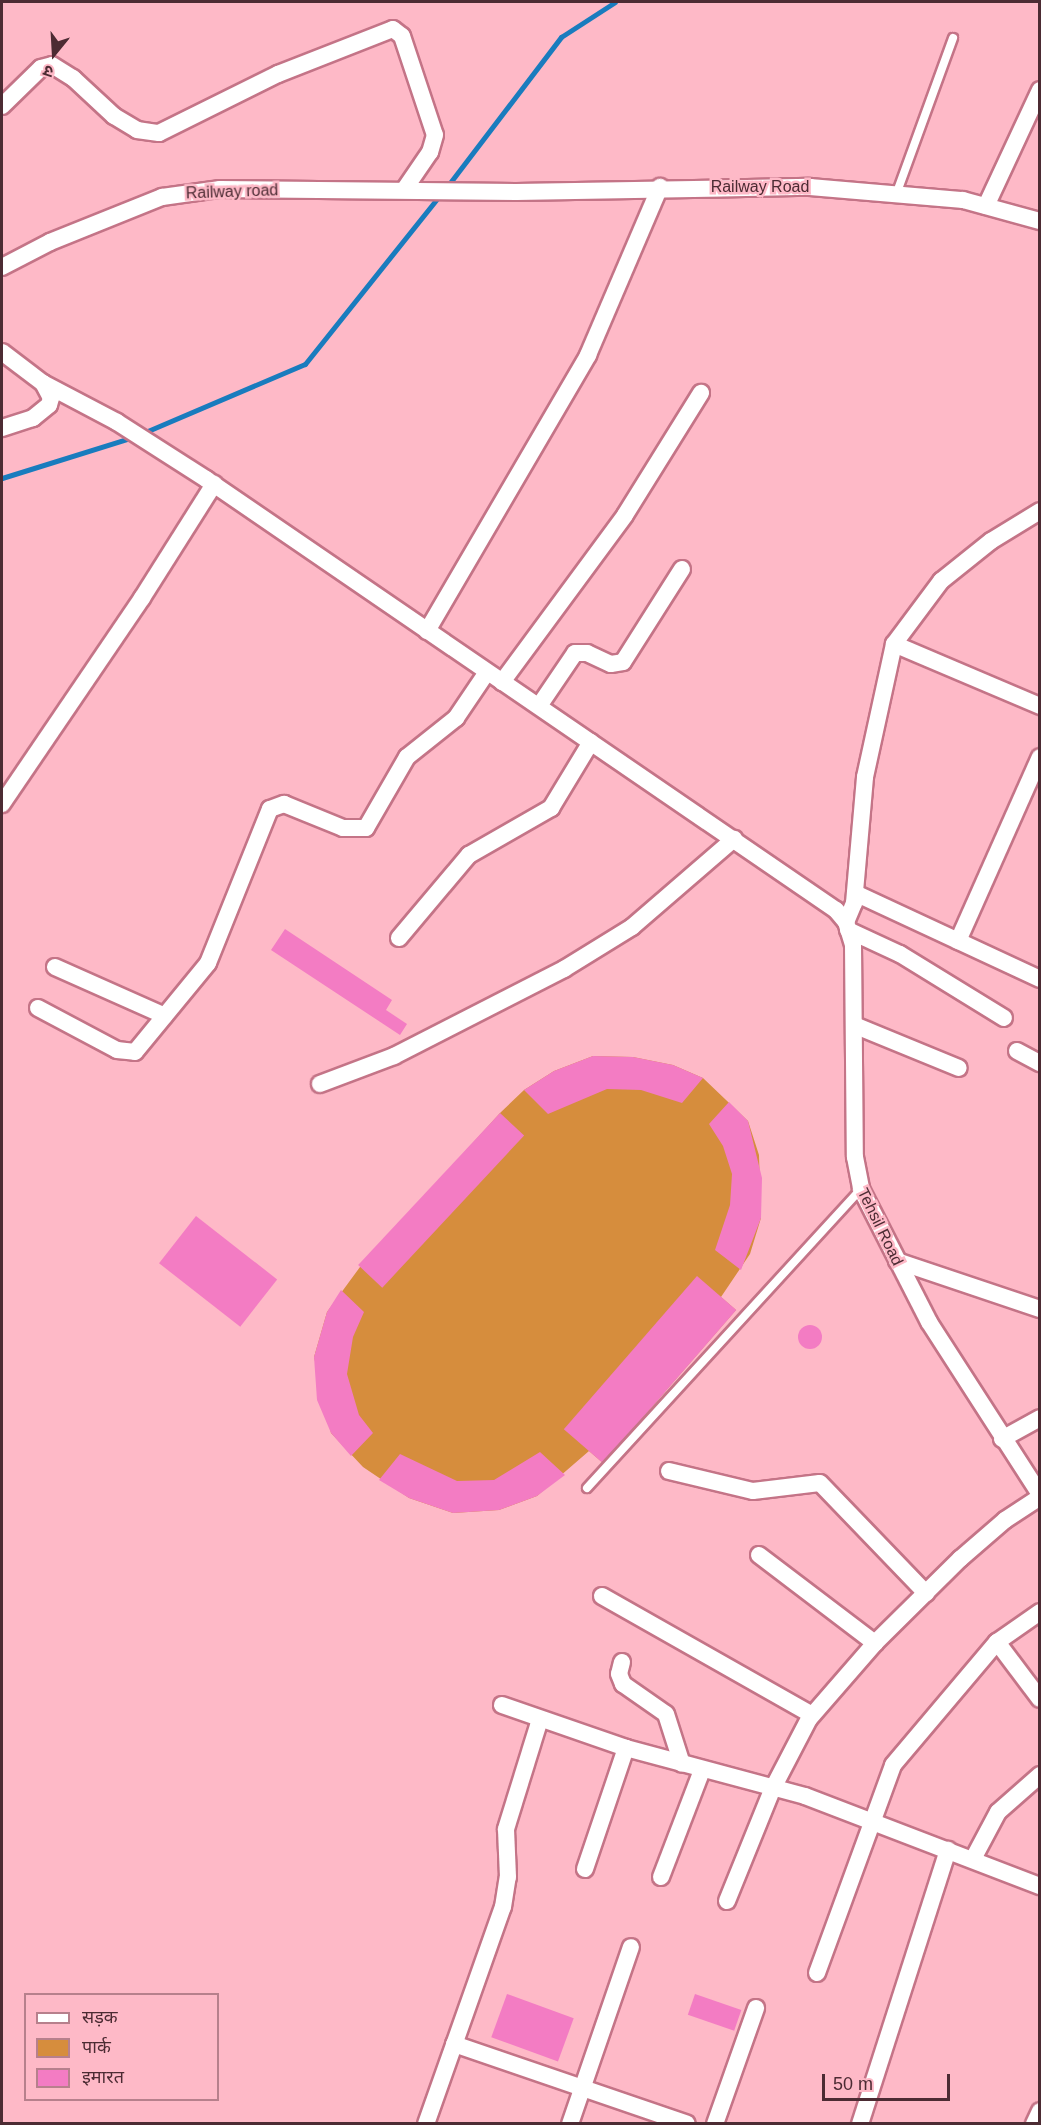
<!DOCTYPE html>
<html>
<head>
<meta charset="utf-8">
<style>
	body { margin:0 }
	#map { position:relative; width:1041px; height:2125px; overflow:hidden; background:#feb9c7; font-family:Arial,"Noto Sans Devanagari",sans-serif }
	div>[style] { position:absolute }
	.green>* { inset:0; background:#d68d3d }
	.stream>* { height:5px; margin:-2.5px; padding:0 2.5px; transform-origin:2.5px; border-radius:2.5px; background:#197cbe }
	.building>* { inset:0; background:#f37cc3; transform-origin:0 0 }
	.round { border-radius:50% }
	.roads { filter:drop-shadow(2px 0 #c47487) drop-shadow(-2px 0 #c47487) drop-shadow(0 2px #c47487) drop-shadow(0 -2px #c47487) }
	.service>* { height:8px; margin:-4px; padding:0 4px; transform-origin:4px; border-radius:4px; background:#fff }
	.minor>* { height:16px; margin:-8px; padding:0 8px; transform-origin:8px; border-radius:8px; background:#fff }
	span { translate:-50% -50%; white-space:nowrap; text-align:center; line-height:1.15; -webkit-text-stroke:5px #feb9c7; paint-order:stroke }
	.street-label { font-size:16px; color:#4c2b33 }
	.frame { position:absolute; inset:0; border:3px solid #4c2b33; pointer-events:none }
	.legend { position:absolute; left:24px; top:1993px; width:195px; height:108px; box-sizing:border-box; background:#feb9c7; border:2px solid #b7808c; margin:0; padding:8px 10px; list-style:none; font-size:18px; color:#4c2b33 }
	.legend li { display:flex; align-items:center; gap:12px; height:30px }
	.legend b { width:30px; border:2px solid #b7808c }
	.north { position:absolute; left:24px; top:24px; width:60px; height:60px; -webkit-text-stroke:4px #feb9c7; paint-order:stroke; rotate:198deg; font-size:16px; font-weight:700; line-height:24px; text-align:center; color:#4c2b33 }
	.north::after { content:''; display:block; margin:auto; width:21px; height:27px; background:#4c2b33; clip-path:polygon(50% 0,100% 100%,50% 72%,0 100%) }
	.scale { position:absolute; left:822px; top:2074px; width:128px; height:27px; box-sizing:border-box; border:3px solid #4c2b33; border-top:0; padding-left:8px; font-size:18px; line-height:21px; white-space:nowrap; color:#4c2b33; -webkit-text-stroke:4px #feb9c7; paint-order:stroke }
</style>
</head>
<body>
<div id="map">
	<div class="green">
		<div style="clip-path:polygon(593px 1056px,633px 1057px,673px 1065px,703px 1078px,748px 1121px,759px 1155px,761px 1218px,750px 1254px,721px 1297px,736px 1310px,603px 1463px,589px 1451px,537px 1496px,499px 1510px,453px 1513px,409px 1498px,363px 1467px,331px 1433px,314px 1357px,327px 1312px,360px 1267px,500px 1113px,524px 1090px,554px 1071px)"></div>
	</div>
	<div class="stream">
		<div style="left:446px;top:188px;width:190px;rotate:-52.7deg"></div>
		<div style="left:561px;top:37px;width:64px;rotate:-32.9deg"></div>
		<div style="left:143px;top:433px;width:176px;rotate:-23.1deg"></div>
		<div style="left:305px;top:364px;width:216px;rotate:-51.4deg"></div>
		<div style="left:2px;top:478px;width:138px;rotate:-17.3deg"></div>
	</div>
	<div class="building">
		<div style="clip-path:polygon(285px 929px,392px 1000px,386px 1010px,407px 1024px,400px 1035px,271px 950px)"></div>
		<div style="clip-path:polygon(593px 1056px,633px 1057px,673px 1065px,703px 1078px,682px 1103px,641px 1090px,607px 1089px,548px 1114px,524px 1090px,554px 1071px)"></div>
		<div style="clip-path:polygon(729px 1102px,748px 1121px,762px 1178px,761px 1218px,741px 1270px,715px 1250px,730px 1205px,732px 1174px,723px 1146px,709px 1124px)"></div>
		<div style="left:500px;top:1113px;width:33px;height:208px;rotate:43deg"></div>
		<div style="left:196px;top:1216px;width:103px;height:60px;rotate:38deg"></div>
		<div style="left:697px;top:1276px;width:52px;height:203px;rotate:41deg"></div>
		<div style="clip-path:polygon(341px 1290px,364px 1312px,353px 1337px,347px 1374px,359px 1415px,373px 1433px,351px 1456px,331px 1433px,317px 1400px,314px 1357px,327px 1312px)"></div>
		<div class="round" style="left:798px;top:1325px;width:24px;height:24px"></div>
		<div style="clip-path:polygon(540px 1452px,565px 1475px,537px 1496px,499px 1510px,453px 1513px,409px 1498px,379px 1480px,400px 1454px,457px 1481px,494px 1480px)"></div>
		<div style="left:507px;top:1994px;width:71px;height:46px;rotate:20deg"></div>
		<div style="left:695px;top:1994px;width:49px;height:22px;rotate:19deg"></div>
	</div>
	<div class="roads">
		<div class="service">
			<div style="left:897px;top:192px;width:164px;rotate:-70deg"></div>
			<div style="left:587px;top:1488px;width:406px;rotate:-47.5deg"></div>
		</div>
		<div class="minor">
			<div style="left:2px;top:106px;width:54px;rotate:-44.3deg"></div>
			<div style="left:41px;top:68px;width:11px;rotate:-15deg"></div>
			<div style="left:52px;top:65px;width:25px;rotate:32deg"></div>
			<div style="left:73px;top:78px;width:56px;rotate:42.8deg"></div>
			<div style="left:114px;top:116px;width:27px;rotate:31deg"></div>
			<div style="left:137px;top:130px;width:22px;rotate:8deg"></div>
			<div style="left:159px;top:133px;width:133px;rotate:-26.4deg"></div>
			<div style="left:278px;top:74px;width:123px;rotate:-21.4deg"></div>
			<div style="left:393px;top:29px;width:11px;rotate:38deg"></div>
			<div style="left:402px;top:36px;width:104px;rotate:71.6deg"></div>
			<div style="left:435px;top:135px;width:18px;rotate:106deg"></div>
			<div style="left:430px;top:152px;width:46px;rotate:124.4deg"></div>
			<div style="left:986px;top:206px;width:128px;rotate:-65deg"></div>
			<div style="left:2px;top:267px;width:54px;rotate:-27.5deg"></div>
			<div style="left:50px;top:242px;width:121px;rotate:-21.9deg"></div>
			<div style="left:162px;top:197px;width:59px;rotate:-7.9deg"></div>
			<div style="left:220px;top:189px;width:296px;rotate:0.6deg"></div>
			<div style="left:516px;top:192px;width:294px;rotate:-1deg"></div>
			<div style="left:810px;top:187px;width:154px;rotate:4.9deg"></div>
			<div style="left:963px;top:200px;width:80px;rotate:15.3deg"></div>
			<div style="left:2px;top:352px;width:51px;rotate:37.1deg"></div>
			<div style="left:43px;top:383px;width:17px;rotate:62deg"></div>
			<div style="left:51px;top:398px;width:7px;rotate:106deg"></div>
			<div style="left:49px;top:405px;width:21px;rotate:141deg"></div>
			<div style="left:33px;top:418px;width:33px;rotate:162deg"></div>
			<div style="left:43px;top:383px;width:84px;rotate:27.8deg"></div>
			<div style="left:117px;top:422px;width:106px;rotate:32.6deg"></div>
			<div style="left:206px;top:479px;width:763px;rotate:34.38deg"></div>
			<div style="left:836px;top:910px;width:16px;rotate:50deg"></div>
			<div style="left:846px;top:922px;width:24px;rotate:73deg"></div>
			<div style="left:853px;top:945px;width:212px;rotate:89.5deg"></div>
			<div style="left:855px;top:1157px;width:33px;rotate:79deg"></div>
			<div style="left:861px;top:1189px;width:149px;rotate:62.9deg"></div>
			<div style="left:929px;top:1322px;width:205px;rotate:57.2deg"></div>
			<div style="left:427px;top:631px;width:320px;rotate:-59.7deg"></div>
			<div style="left:588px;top:355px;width:183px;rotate:-66.8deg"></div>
			<div style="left:894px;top:644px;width:159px;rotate:23deg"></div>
			<div style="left:502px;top:682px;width:207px;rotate:-53.6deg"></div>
			<div style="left:625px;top:515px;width:144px;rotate:-58.1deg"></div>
			<div style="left:539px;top:706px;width:64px;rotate:-55.8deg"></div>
			<div style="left:575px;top:653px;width:12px"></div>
			<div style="left:587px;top:653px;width:26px;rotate:25deg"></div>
			<div style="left:611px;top:664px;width:12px;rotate:-9deg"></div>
			<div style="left:623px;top:662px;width:110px;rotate:-57.6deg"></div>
			<div style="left:2px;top:804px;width:249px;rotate:-55.8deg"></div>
			<div style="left:142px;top:598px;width:135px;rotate:-57.7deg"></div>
			<div style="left:855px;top:893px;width:204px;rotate:24.9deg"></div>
			<div style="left:846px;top:922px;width:21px;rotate:-67deg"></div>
			<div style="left:854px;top:903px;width:126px;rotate:-85deg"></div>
			<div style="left:865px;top:777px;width:136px;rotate:-77.7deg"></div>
			<div style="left:894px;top:644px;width:79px;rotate:-53.3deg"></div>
			<div style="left:941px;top:581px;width:64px;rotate:-38.7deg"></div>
			<div style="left:991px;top:541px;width:57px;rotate:-31.5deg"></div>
			<div style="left:848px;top:930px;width:57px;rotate:24.8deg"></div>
			<div style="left:900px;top:954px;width:122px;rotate:31.6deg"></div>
			<div style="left:399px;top:938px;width:109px;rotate:-49.9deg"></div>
			<div style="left:469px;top:855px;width:95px;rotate:-29.8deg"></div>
			<div style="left:551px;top:808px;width:77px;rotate:-58.8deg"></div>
			<div style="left:958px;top:941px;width:201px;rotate:-66deg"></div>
			<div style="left:55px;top:967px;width:120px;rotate:24deg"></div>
			<div style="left:38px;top:1008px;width:89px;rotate:28deg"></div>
			<div style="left:117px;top:1050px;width:18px;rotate:6deg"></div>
			<div style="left:135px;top:1052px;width:115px;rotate:-50.6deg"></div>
			<div style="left:208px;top:963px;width:166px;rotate:-68.1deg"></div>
			<div style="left:270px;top:809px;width:15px;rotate:-20deg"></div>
			<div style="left:284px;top:804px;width:64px;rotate:22.1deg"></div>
			<div style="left:343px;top:828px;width:23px"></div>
			<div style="left:366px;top:828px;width:82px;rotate:-60deg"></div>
			<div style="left:407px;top:757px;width:63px;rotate:-38.5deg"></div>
			<div style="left:456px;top:718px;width:55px;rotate:-56deg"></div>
			<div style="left:854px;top:1025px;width:113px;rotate:22.3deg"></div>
			<div style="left:1017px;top:1051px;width:26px;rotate:28deg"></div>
			<div style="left:320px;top:1084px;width:79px;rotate:-20.7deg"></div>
			<div style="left:394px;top:1056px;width:191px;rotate:-27.1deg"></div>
			<div style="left:564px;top:969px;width:80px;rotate:-31.7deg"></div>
			<div style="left:632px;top:927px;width:135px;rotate:-40.8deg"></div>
			<div style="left:897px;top:1261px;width:151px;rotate:18.6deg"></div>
			<div style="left:1002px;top:1439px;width:43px;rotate:-28.9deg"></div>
			<div style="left:669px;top:1471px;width:86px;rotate:13.4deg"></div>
			<div style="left:753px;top:1491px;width:67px;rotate:-6.8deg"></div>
			<div style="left:820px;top:1483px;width:153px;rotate:46.1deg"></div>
			<div style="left:759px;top:1555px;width:146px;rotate:37.2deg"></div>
			<div style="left:602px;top:1596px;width:241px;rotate:29.5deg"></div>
			<div style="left:997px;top:1642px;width:71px;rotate:53deg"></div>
			<div style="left:622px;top:1662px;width:12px;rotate:104deg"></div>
			<div style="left:619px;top:1674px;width:11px;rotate:68deg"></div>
			<div style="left:623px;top:1684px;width:52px;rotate:34.9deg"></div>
			<div style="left:666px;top:1714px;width:52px;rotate:72.3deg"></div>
			<div style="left:502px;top:1705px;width:131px;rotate:19.1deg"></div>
			<div style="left:626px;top:1748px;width:185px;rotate:15deg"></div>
			<div style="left:805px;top:1796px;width:252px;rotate:21deg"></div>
			<div style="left:973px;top:1859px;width:53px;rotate:-62deg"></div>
			<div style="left:998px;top:1812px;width:56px;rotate:-41.4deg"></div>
			<div style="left:585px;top:1869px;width:128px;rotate:-71.3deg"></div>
			<div style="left:661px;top:1877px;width:115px;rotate:-69deg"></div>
			<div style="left:727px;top:1901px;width:120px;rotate:-67.9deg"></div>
			<div style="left:772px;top:1790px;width:80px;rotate:-62.5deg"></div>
			<div style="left:809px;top:1719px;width:101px;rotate:-49deg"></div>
			<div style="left:875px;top:1643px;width:120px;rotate:-44.7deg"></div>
			<div style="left:960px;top:1559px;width:60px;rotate:-40.9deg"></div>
			<div style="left:1005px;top:1520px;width:42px;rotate:-33.3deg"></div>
			<div style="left:817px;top:1973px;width:221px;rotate:-69.9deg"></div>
			<div style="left:893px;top:1765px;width:161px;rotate:-49.8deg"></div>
			<div style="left:997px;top:1642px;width:52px;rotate:-34.9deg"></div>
			<div style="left:454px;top:2044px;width:246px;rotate:18.9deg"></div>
			<div style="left:426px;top:2124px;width:230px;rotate:-70.5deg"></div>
			<div style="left:503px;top:1907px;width:30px;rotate:-81deg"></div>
			<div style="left:508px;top:1877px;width:48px;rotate:-92.4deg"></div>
			<div style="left:506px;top:1829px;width:115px;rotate:-72.8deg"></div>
			<div style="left:570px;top:2124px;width:187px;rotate:-71deg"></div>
			<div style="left:715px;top:2124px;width:123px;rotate:-70.5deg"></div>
			<div style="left:860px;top:2124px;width:288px;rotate:-72.2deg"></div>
			<div style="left:1034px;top:2124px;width:14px;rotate:-65deg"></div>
		</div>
	</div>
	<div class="street-label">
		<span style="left:760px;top:187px">Railway Road</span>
		<span style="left:232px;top:192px;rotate:-2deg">Railway road</span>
		<span style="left:880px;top:1227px;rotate:64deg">Tehsil Road</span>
	</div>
	<div class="frame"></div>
	<ul class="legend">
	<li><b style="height:8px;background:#fff"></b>सड़क</li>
	<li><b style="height:16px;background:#d68d3d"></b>पार्क</li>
	<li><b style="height:16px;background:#f37cc3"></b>इमारत</li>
	</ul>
	<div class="north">उ</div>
	<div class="scale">50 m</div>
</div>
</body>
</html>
